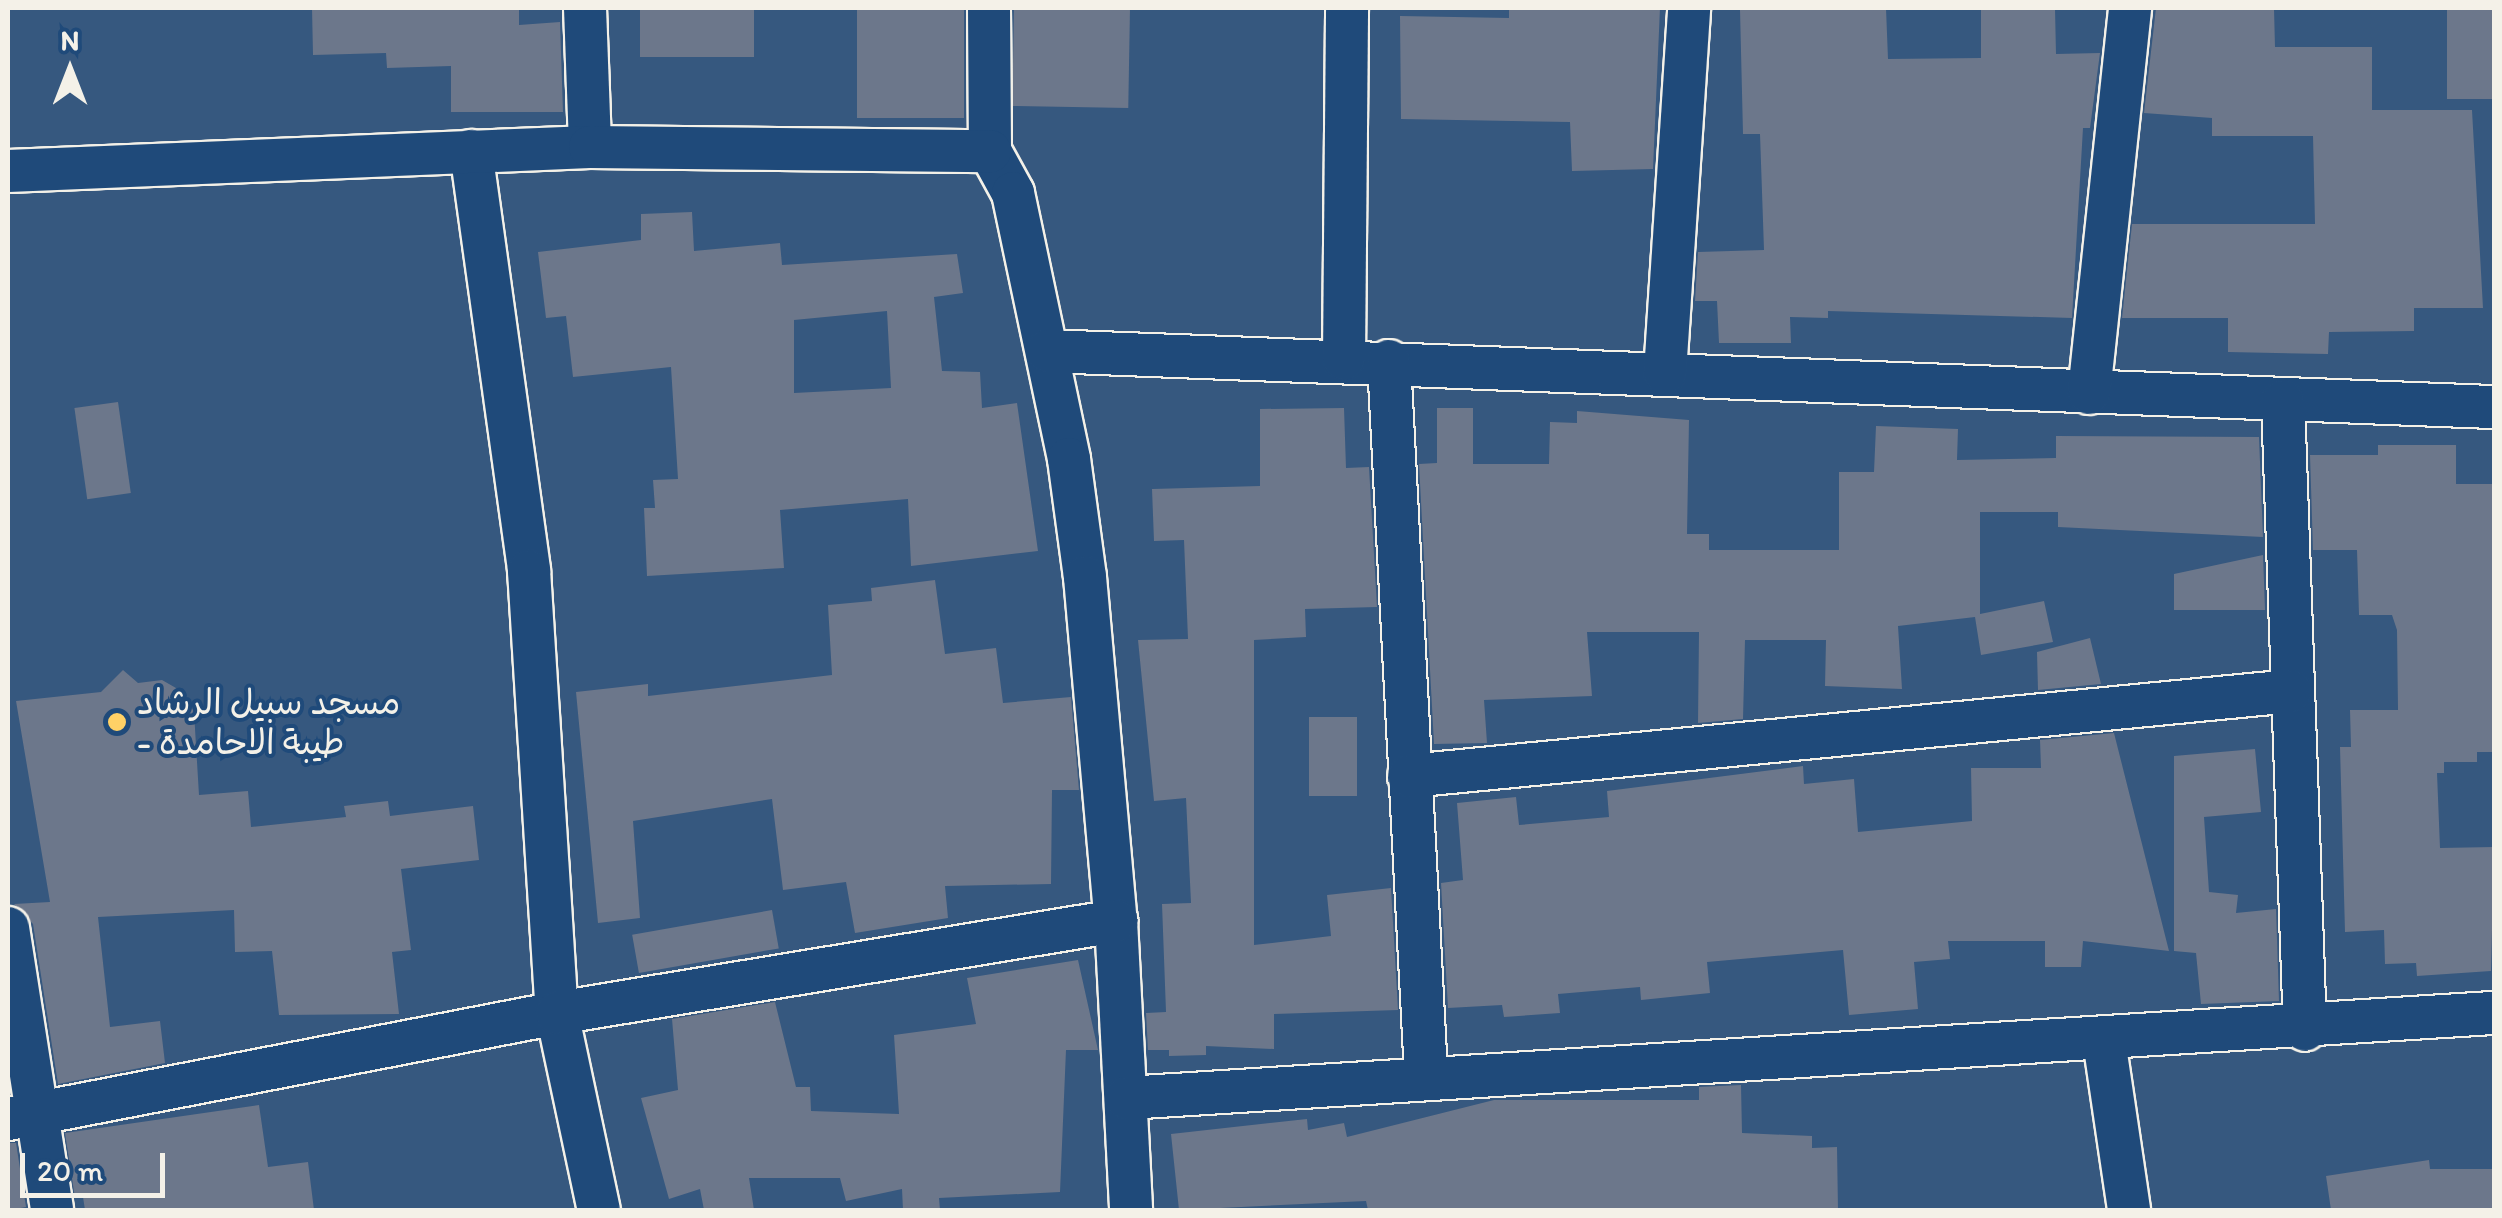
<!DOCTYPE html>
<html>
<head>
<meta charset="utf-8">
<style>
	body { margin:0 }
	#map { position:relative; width:2502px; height:1218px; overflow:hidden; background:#36587f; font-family:Itim,"Playpen Sans Arabic",sans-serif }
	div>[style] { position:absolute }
	.building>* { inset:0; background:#6c778b; transform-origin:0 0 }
	.roads { filter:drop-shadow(2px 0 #f4f1e8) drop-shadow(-2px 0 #f4f1e8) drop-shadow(0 2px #f4f1e8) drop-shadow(0 -2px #f4f1e8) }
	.minor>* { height:42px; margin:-21px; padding:0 21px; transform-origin:21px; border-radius:21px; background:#1f4a7a }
	.dots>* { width:28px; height:28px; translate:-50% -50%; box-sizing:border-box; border:5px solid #1f4a7a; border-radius:50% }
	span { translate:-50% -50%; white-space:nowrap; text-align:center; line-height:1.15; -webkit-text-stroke:8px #1f4a7a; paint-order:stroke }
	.poi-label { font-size:35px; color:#f4f1e8 }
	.left { translate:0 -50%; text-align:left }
	.frame { position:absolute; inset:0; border:10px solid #f4f1e8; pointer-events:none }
	.north { position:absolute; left:20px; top:20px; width:100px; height:100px; -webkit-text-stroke:8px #1f4a7a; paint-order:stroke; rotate:0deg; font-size:28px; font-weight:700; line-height:40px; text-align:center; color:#f4f1e8 }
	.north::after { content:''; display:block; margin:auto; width:35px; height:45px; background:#f4f1e8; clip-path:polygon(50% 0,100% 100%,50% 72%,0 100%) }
	.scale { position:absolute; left:20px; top:1153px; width:145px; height:45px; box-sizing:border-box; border:5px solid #f4f1e8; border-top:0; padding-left:12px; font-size:30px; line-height:35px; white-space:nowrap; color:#f4f1e8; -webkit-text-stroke:8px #1f4a7a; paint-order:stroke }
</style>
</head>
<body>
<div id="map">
	<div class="building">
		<div style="clip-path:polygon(312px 8px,519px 8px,519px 25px,560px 22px,563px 112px,451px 112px,451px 66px,387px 68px,386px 53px,313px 55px)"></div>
		<div style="left:640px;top:8px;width:114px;height:49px"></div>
		<div style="left:857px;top:8px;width:107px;height:110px"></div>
		<div style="left:1130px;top:8px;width:100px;height:116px;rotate:91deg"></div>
		<div style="clip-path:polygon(1509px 8px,1660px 8px,1653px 169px,1572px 171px,1570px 122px,1401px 119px,1400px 16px,1509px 18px)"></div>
		<div style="clip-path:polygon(1886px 8px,1888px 59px,1981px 58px,1981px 8px,2055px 8px,2056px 54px,2100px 53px,2090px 128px,2083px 128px,2072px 318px,1828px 311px,1828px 318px,1790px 317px,1791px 343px,1719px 343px,1717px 301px,1695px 301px,1698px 252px,1764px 250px,1760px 134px,1743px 134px,1740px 10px)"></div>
		<div style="clip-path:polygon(2156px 8px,2274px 8px,2275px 47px,2372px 47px,2372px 110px,2472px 110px,2483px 308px,2414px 308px,2414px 331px,2329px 332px,2328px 354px,2228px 352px,2228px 318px,2122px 318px,2132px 224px,2315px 224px,2313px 136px,2212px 136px,2212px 118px,2144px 113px)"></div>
		<div style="left:2447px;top:8px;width:47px;height:91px"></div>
		<div style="clip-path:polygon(evenodd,692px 212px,694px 251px,780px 243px,782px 265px,957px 254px,963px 293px,934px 297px,942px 371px,980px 372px,982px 408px,1017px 403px,1038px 551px,911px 566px,908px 499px,780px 510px,784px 568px,647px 576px,644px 508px,655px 508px,653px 480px,678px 479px,671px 367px,573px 377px,566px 316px,546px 318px,538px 252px,641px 240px,641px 214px,692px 212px,887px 311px,891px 388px,794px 393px,794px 320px,887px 311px)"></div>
		<div style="left:118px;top:402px;width:92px;height:44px;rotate:82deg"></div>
		<div style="clip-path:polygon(1344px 408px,1346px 468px,1369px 467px,1377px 607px,1305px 609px,1306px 637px,1254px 640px,1254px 945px,1331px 936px,1327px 895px,1391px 888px,1398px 1010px,1274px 1014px,1274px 1049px,1206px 1046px,1206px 1055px,1169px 1056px,1169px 1050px,1148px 1050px,1146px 1013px,1166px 1012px,1162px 904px,1191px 903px,1186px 798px,1154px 801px,1138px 640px,1188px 639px,1184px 540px,1154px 541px,1152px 489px,1260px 486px,1260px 409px)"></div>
		<div style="clip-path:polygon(1437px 408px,1473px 408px,1473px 464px,1549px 464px,1550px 422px,1577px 423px,1577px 411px,1689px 420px,1687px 534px,1709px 534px,1709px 550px,1839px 550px,1839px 472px,1874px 472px,1876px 426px,1958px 429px,1957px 460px,2056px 458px,2056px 436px,2259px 437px,2263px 537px,2058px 527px,2058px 512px,1980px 512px,1980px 614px,2044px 601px,2053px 642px,1981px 655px,1975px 617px,1898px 626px,1902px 689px,1825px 686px,1826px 640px,1745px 640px,1743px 719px,1698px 723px,1699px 632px,1587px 632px,1592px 696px,1484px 700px,1487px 743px,1434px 744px,1419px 464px,1437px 463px)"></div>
		<div style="clip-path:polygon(2378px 445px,2456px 445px,2456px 484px,2494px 484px,2494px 752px,2477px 752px,2477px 762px,2444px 762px,2444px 773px,2437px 773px,2440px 848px,2494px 847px,2491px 971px,2417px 976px,2416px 963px,2385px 964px,2384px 930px,2345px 932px,2340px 747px,2351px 747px,2350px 710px,2398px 710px,2397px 630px,2392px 615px,2359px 615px,2357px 550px,2313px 550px,2310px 455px,2378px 455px)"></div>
		<div style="clip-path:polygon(2263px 555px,2265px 610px,2174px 610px,2174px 574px)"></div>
		<div style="clip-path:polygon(935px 580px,945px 654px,996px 648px,1003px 703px,1071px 697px,1079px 790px,1052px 790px,1051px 884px,945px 886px,948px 918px,855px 933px,846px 882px,783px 890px,772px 799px,633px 821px,640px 918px,598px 923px,576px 692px,648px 684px,648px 696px,832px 675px,828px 605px,872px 601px,871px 588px)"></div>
		<div style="clip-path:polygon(2090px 638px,2101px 684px,2038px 690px,2037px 652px)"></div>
		<div style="clip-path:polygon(123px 670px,138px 683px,162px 680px,183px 692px,194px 712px,199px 795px,248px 791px,251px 827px,346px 817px,344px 806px,388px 801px,390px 816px,473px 806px,479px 860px,401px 869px,411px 950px,392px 952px,399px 1014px,279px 1015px,272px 951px,235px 952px,234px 910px,98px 917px,110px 1027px,160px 1021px,165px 1063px,58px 1084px,33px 924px,14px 904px,50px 902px,16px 701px,101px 692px)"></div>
		<div style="left:1309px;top:717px;width:48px;height:79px"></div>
		<div style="clip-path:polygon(2114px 733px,2169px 951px,2083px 941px,2081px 967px,2045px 967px,2045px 941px,1948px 941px,1950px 959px,1914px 962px,1918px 1009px,1849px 1015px,1843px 950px,1707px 962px,1710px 993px,1641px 1000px,1640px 987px,1558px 994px,1560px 1013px,1504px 1017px,1502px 1005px,1448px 1008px,1441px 883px,1463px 880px,1457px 803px,1516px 797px,1519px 825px,1609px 817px,1607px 791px,1803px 766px,1804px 784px,1854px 779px,1858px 832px,1972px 821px,1971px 768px,2041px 768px,2040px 740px)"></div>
		<div style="clip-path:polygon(2255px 749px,2261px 812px,2204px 817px,2209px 892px,2238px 895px,2236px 913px,2276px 909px,2279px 1001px,2201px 1004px,2196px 953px,2174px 951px,2174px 756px)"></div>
		<div style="left:772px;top:910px;width:39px;height:142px;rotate:80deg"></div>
		<div style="clip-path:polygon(1078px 960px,1098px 1050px,1066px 1050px,1060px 1192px,939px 1198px,940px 1210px,903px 1210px,902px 1189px,846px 1201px,840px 1178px,749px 1178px,754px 1210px,704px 1210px,700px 1189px,669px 1199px,641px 1098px,678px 1090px,672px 1019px,775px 1002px,796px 1087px,810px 1087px,811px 1111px,899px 1114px,894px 1035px,976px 1024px,967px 978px)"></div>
		<div style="clip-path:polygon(1741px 1085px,1742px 1133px,1812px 1136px,1812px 1148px,1837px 1147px,1838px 1210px,1368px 1210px,1366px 1201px,1179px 1210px,1171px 1134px,1307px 1119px,1308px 1130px,1344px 1123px,1347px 1137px,1494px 1100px,1699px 1100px,1699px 1087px)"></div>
		<div style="clip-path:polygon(259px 1105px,268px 1167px,308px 1162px,314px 1210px,85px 1210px,83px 1197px,75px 1198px,65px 1133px)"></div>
		<div style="clip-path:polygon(8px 1143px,16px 1143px,26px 1207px,10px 1210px)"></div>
		<div style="clip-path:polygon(2429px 1160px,2430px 1169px,2494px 1169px,2494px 1210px,2331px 1210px,2326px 1176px)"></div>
	</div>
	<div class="roads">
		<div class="minor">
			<div style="left:585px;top:8px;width:139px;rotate:87.9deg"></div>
			<div style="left:989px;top:8px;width:143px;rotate:89.6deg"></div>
			<div style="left:990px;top:151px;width:48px;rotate:61.3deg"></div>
			<div style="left:1013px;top:193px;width:272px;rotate:78.1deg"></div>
			<div style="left:1069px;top:459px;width:119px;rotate:82.3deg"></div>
			<div style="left:1085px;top:577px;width:345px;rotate:84.9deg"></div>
			<div style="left:1116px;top:921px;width:289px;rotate:87deg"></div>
			<div style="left:471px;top:151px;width:424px;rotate:82.1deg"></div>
			<div style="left:529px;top:571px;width:443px;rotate:86.4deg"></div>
			<div style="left:557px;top:1013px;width:201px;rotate:78deg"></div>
			<div style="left:8px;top:171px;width:582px;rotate:-2.36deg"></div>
			<div style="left:590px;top:147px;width:400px;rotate:0.6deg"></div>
			<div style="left:1047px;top:351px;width:1448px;rotate:2.22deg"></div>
			<div style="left:1344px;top:359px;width:351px;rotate:-89.5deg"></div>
			<div style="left:1389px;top:361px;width:715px;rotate:87.03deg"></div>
			<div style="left:1665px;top:373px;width:366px;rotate:-86.2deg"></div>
			<div style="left:2089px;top:393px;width:387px;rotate:-83.9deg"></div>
			<div style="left:2283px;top:401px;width:629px;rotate:88deg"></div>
			<div style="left:1409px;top:776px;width:886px;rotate:-5.5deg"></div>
			<div style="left:8px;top:928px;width:285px;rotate:81.1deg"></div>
			<div style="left:2104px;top:1040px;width:172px;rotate:81.6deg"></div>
			<div style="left:1126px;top:1098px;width:1371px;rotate:-3.56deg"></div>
			<div style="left:8px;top:1119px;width:559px;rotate:-10.93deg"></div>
			<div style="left:557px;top:1013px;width:567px;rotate:-9.35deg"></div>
		</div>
	</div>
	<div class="dots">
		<div style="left:117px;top:722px;background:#ffd166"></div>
	</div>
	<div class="poi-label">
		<span class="left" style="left:137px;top:722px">مسجد سبيل الرشاد<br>- طيبة الاحامدة</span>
	</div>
	<div class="frame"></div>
	<div class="north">N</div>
	<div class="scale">20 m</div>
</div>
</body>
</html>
